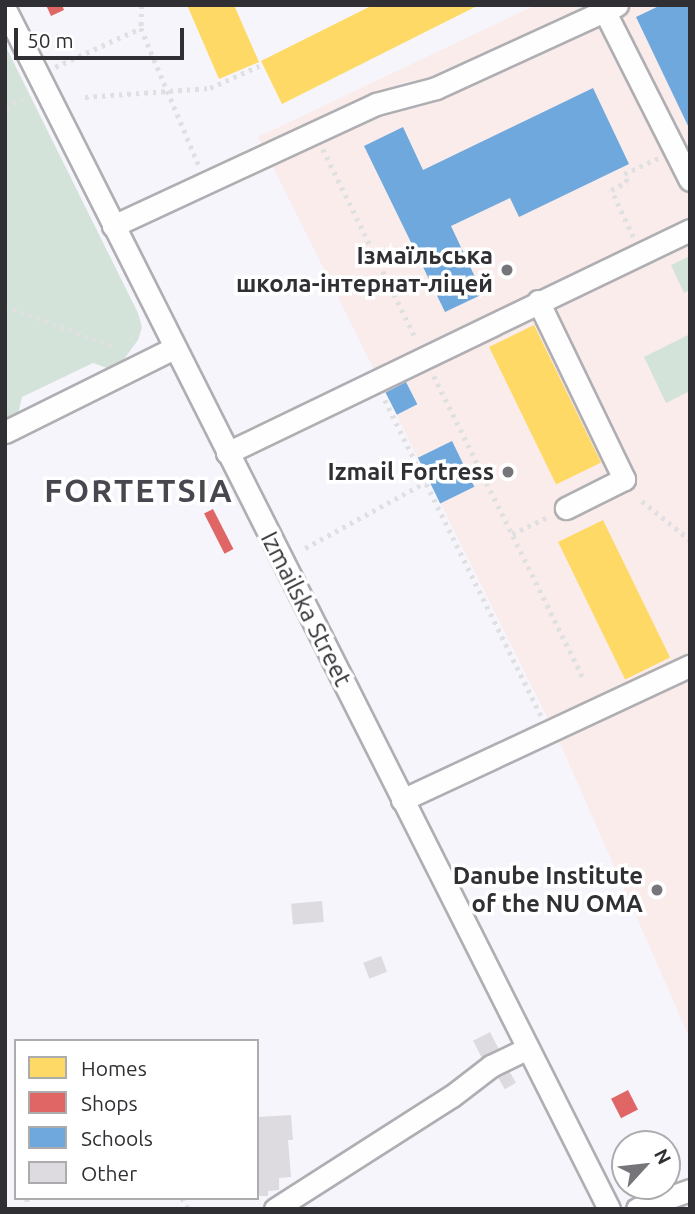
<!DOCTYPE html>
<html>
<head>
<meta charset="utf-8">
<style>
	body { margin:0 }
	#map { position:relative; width:695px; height:1214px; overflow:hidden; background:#f6f5fb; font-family:Ubuntu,sans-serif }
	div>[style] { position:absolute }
	.education>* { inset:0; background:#faeceb }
	.green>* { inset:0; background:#d3e3da }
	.homes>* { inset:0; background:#ffd966; transform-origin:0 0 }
	.shops>* { inset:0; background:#e06666; transform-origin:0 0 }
	.schools>* { inset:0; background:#6fa8dc; transform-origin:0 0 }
	.building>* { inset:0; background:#dddbdf; transform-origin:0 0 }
	.path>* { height:4.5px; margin-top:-2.25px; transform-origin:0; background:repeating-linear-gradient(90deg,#e0e0e2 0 3.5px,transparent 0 8.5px) }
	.roads { filter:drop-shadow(2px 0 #afafb3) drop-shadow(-2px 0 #afafb3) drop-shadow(0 2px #afafb3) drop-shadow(0 -2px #afafb3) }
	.minor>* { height:21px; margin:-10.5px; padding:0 10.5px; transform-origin:10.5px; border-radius:10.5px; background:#fefefe }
	.dots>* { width:19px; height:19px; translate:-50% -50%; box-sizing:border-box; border:4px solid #fff; border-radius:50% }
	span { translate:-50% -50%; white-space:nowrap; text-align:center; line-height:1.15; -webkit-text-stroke:7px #fff; paint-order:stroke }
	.poi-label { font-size:24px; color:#303034; font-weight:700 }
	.right { translate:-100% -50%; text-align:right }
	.street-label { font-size:24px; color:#303034 }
	.district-label { font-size:32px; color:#48474f; font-weight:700; letter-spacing:2px }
	.frame { position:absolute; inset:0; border:7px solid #303034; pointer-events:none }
	.legend { position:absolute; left:14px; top:1039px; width:245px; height:161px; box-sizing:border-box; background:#fff; border:2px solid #acacae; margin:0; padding:9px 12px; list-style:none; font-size:21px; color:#303034 }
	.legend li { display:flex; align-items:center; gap:14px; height:35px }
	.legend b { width:35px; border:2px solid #acacae }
	.north { position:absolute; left:611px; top:1130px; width:70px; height:70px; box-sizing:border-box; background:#fff; border:2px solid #acacae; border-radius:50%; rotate:63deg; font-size:19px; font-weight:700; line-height:28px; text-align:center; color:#303034 }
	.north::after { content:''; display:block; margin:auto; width:24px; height:32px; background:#75757a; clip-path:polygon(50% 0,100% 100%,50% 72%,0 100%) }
	.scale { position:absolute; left:14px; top:28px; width:170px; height:32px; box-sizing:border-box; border:4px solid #303034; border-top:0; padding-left:9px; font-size:21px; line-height:24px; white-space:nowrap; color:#303034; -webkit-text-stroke:5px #fff; paint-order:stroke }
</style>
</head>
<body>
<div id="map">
	<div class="education">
		<div style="clip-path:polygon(536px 5px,690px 5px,690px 1039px,559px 741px,258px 137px)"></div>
	</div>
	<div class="green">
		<div style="clip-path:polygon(5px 45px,138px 313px,142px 327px,138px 340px,122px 362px,107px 368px,93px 363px,22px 397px,18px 414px,5px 420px)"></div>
		<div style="clip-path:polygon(690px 256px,690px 290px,684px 293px,671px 265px)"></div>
		<div style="clip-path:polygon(690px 334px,690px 391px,666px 403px,644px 357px)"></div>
	</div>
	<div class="homes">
		<div style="clip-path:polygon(187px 5px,234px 5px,259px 62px,219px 79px)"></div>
		<div style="clip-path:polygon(373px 5px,479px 5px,282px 104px,261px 61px)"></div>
		<div style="left:534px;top:325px;width:153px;height:50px;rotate:64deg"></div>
		<div style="left:603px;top:520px;width:153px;height:50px;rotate:64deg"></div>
	</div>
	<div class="shops">
		<div style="clip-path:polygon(46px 5px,62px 5px,64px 10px,51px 16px)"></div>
		<div style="left:213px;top:509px;width:45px;height:10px;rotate:63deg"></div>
		<div style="left:628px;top:1090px;width:22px;height:19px;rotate:63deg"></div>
	</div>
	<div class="schools">
		<div style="clip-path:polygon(661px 5px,690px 5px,690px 130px,636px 17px)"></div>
		<div style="clip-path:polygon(593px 88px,629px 164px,519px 217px,510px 198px,451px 226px,483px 294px,445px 312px,364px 146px,403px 127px,423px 170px)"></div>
		<div style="left:406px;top:382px;width:25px;height:23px;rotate:63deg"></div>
		<div style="left:452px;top:441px;width:51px;height:38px;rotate:64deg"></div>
	</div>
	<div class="building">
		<div style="left:322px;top:901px;width:21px;height:31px;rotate:85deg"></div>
		<div style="left:381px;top:956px;width:17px;height:19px;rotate:69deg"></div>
		<div style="left:490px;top:1032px;width:22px;height:19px;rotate:63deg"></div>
		<div style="left:508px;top:1069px;width:16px;height:13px;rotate:60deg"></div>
		<div style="clip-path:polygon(291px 1115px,293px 1140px,288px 1140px,291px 1177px,279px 1178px,279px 1190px,268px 1191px,268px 1196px,260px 1196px,257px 1192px,257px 1117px)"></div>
	</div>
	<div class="path">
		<div style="left:142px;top:5px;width:23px;rotate:92deg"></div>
		<div style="left:141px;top:28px;width:150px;rotate:67.2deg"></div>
		<div style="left:55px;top:67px;width:94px;rotate:-24.4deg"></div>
		<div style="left:85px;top:97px;width:125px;rotate:-4.1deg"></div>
		<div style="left:210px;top:88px;width:54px;rotate:-24.2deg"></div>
		<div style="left:5px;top:108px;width:20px;rotate:-27deg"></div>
		<div style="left:323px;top:149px;width:212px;rotate:63.9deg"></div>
		<div style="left:633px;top:237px;width:52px;rotate:-115.1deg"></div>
		<div style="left:611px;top:190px;width:18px;rotate:-27deg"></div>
		<div style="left:627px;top:182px;width:9px;rotate:-111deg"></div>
		<div style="left:624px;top:174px;width:38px;rotate:-25deg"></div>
		<div style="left:5px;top:306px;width:118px;rotate:20.3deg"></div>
		<div style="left:434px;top:376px;width:336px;rotate:63.7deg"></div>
		<div style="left:385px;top:400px;width:352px;rotate:63.7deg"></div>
		<div style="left:213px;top:490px;width:13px;rotate:-29deg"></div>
		<div style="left:642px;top:501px;width:62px;rotate:39.1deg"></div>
		<div style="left:512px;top:534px;width:42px;rotate:-25.3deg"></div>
		<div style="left:305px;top:548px;width:138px;rotate:-28.6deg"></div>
		<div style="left:27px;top:1198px;width:11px;rotate:85deg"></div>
		<div style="left:182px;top:1198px;width:13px;rotate:61deg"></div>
	</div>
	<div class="roads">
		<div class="minor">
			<div style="left:5px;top:9px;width:1343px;rotate:63.28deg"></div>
			<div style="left:605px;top:12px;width:188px;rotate:63.2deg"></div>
			<div style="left:113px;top:226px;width:290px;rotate:-24.9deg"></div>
			<div style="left:376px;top:104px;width:62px;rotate:-14.9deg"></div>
			<div style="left:436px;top:88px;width:199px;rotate:-24.6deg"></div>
			<div style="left:538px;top:301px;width:198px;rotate:64.2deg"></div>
			<div style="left:624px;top:479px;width:65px;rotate:153.4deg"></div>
			<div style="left:5px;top:432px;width:189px;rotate:-26.4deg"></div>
			<div style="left:227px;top:453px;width:514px;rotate:-25.72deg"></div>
			<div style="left:402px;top:800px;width:318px;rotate:-25deg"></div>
			<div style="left:275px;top:1209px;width:210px;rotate:-32.6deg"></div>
			<div style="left:452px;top:1096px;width:49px;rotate:-37.6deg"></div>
			<div style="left:491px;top:1066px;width:41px;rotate:-25.9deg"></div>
			<div style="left:637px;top:1209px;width:56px;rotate:-19.7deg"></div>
		</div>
	</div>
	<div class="dots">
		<div style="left:507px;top:270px;background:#75757a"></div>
		<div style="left:508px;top:472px;background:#75757a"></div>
		<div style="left:657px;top:890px;background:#75757a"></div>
	</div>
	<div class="poi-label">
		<span class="right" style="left:493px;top:270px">Ізмаїльська<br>школа-інтернат-ліцей</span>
		<span class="right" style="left:494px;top:472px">Izmail Fortress</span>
		<span class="right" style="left:643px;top:890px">Danube Institute<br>of the NU OMA</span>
	</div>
	<div class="street-label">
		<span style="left:306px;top:609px;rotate:63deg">Izmailska Street</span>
	</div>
	<div class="district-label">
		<span style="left:139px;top:490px">FORTETSIA</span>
	</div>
	<div class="frame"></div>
	<ul class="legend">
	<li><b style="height:19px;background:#ffd966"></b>Homes</li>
	<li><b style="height:19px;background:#e06666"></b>Shops</li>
	<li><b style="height:19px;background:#6fa8dc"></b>Schools</li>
	<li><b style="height:19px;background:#dddbdf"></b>Other</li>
	</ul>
	<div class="north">N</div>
	<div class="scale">50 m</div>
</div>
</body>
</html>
